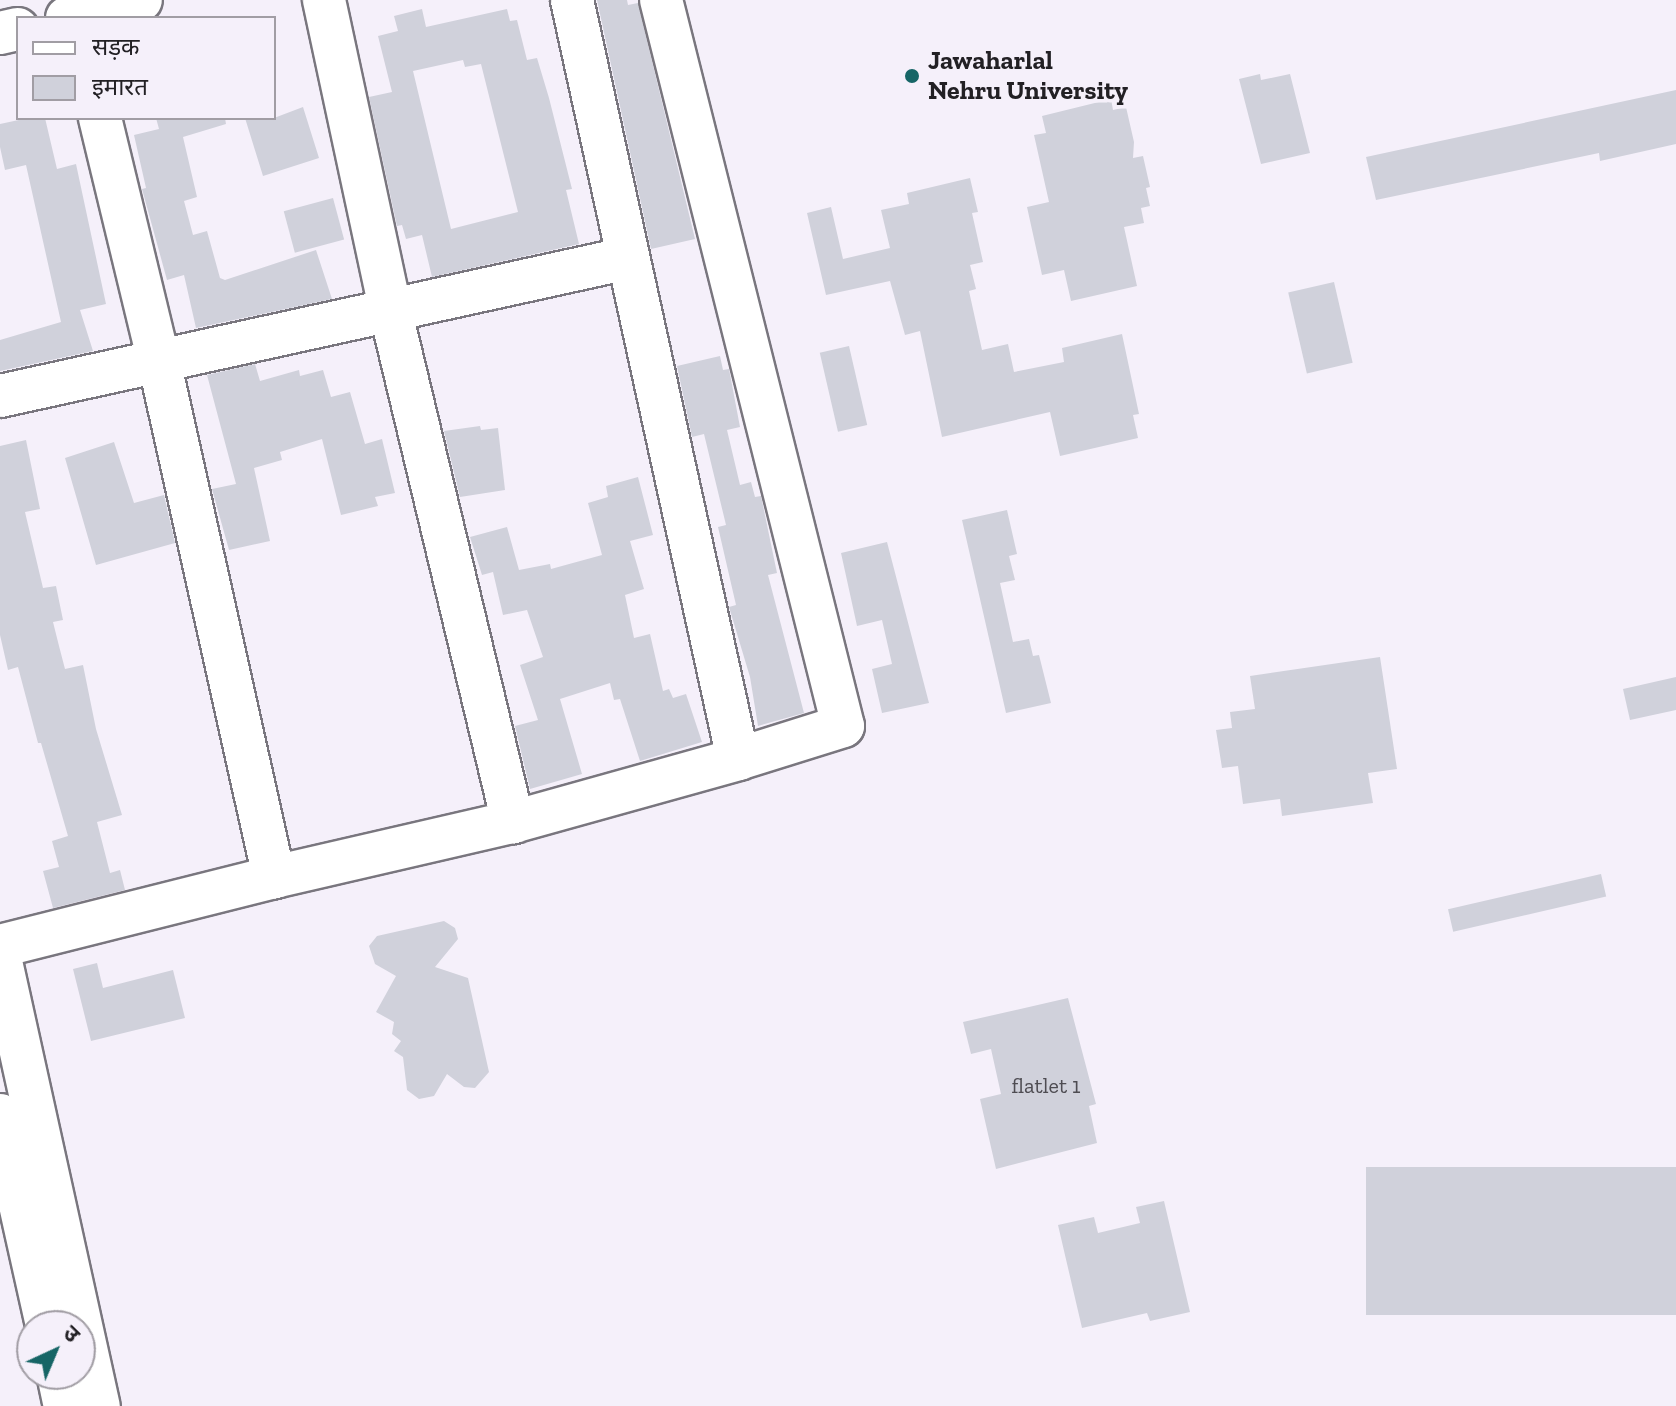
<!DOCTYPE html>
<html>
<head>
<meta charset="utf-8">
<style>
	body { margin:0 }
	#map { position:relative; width:1676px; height:1406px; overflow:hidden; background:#f5f0fa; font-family:"Zilla Slab","Noto Sans Devanagari",serif }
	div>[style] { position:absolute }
	.building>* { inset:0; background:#d0d1db; transform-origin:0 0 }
	.roads { filter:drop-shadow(2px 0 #79767e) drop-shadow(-2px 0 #79767e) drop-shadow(0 2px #79767e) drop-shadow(0 -2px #79767e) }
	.minor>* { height:42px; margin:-21px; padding:0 21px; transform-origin:21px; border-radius:21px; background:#fff }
	.dots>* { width:22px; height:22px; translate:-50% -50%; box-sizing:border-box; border:4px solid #f5f0fa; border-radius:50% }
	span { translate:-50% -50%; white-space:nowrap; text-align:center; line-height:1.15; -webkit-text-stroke:7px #f5f0fa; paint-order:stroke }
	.number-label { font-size:22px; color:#4e4c52 }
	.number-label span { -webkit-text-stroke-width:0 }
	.poi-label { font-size:26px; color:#222024; font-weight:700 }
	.left { translate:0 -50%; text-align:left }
	.legend { position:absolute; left:16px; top:16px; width:260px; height:104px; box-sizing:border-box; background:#f5f0fa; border:2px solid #a19da4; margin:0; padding:10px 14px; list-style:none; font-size:24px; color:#222024 }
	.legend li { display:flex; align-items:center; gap:16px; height:40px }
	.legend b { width:40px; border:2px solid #a19da4 }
	.north { position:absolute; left:16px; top:1310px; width:80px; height:80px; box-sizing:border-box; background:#f5f0fa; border:2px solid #a19da4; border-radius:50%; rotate:44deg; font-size:22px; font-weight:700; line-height:32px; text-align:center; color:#222024 }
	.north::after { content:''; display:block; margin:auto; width:28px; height:36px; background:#166566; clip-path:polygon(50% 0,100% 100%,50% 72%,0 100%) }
</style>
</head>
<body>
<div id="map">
	<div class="building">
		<div style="clip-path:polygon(597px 0,627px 0,628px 5px,638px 3px,695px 239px,651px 249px)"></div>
		<div style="clip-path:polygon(evenodd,422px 9px,426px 27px,507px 9px,510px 21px,517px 20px,527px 60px,537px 58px,549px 98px,572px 189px,566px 190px,579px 244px,432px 277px,422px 235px,406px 239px,402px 225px,397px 226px,369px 97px,392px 92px,378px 36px,398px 31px,394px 16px,422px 9px,463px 60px,465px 67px,481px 64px,518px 212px,451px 229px,413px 71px,463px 60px)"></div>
		<div style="clip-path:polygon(1260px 74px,1261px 80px,1290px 74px,1310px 153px,1261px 164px,1239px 79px)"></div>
		<div style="clip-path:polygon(1676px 90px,1676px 144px,1600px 161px,1599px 153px,1376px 200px,1366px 157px)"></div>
		<div style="clip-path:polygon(1111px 99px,1113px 110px,1126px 107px,1134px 142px,1133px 158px,1143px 156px,1150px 187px,1146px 188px,1150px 206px,1141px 208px,1144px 223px,1124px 227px,1137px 286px,1071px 301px,1064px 270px,1042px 275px,1027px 207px,1049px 202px,1034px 135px,1046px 133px,1042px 116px)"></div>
		<div style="clip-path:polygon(303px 107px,319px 158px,263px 176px,245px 118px,274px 118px)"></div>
		<div style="clip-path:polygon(28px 118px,45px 118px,57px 169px,76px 164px,106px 304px,80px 310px,93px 351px,0 371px,0 340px,61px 322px,26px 165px,5px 170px,0 147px,0 124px)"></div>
		<div style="clip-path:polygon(156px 118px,225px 118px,226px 124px,183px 137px,197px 197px,184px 201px,193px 235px,207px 231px,220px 278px,225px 280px,316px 250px,332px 299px,196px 328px,184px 275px,167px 280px,142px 189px,146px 188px,134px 135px,159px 129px)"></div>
		<div style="clip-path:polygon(970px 178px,978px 212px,972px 213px,983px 262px,970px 265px,976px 289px,969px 291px,982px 350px,1008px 344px,1014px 372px,1064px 362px,1062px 348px,1122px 334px,1139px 414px,1133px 415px,1138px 438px,1060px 456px,1050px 412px,942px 437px,920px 331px,905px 335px,890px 281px,826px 295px,807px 213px,831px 207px,843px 259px,890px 248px,881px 210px,909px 204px,907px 193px)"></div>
		<div style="left:333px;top:198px;width:43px;height:51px;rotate:75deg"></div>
		<div style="left:1334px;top:282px;width:83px;height:47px;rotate:77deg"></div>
		<div style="left:849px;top:346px;width:81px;height:30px;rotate:77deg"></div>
		<div style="clip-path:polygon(720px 356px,723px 370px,729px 369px,740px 427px,727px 430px,740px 485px,751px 482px,755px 497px,761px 496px,777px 573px,768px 575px,804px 713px,758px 726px,750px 677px,729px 607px,736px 605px,718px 527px,726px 525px,704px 434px,692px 437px,677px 366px)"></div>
		<div style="clip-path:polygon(255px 364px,260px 381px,299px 370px,300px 376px,323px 370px,331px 397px,350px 392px,365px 444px,382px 439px,395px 493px,375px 497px,378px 506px,341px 515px,322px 439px,280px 452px,282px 460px,254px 468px,270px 541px,229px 550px,212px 489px,236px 484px,207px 375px)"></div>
		<div style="clip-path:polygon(480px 426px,481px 430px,498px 428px,505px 490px,460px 497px,444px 431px)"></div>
		<div style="clip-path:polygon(26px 440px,40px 509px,25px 512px,43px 588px,56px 586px,63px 620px,53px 622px,59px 646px,65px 669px,83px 665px,96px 729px,122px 815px,97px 822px,110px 873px,120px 870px,125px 890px,53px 908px,43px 871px,59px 867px,52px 841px,68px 836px,41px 743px,38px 743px,18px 667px,8px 670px,0 635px,0 446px)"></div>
		<div style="clip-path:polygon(114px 442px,134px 503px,164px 495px,175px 543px,96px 565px,65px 458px)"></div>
		<div style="clip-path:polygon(638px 477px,653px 535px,630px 541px,644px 589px,625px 595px,634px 638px,650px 634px,663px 691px,669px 689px,673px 698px,686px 694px,702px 742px,640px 761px,620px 699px,614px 700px,610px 683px,560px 699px,582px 774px,530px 789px,515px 726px,538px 720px,520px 665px,543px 657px,527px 610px,503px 615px,493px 572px,482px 575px,470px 537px,507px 527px,519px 570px,550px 564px,551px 569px,602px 555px,588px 503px,608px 497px,606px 486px)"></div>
		<div style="clip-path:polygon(1007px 510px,1017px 554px,1009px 556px,1015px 580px,1000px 583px,1013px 642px,1029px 639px,1033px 656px,1039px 655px,1051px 703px,1006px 713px,962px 520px)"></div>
		<div style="clip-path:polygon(887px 542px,929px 703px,882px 713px,872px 669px,892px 664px,882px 620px,857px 626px,841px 553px)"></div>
		<div style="clip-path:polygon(1380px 657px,1397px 769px,1368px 773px,1373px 803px,1282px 816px,1280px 799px,1243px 804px,1238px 766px,1222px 768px,1216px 730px,1232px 728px,1230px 712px,1255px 709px,1250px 676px)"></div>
		<div style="clip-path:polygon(1676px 677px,1676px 710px,1630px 720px,1623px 689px)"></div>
		<div style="left:1601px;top:874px;width:23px;height:157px;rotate:77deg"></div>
		<div style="clip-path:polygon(444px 921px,455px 928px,458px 939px,435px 967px,468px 978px,489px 1072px,475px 1088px,464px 1087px,447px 1074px,434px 1096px,419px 1099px,407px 1090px,403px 1057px,394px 1051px,401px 1041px,392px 1034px,394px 1022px,376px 1012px,396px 976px,375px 964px,369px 946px,377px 936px)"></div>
		<div style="clip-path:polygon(97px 963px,103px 988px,173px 970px,185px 1018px,91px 1041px,73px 969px)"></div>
		<div style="clip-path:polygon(1068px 998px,1096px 1104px,1089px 1106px,1097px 1143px,996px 1169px,980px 1099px,1001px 1094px,991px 1049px,971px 1054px,963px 1022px)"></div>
		<div style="left:1676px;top:1167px;width:148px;height:310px;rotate:90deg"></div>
		<div style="clip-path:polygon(1164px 1201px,1190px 1312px,1150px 1321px,1147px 1313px,1082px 1328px,1058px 1225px,1094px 1217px,1098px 1233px,1140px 1223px,1136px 1207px)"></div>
	</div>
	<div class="roads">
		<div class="minor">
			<div style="left:324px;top:0;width:316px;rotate:77.9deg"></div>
			<div style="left:390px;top:309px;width:528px;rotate:76.52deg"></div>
			<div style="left:572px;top:0;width:777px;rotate:77.66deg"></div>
			<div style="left:67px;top:18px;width:76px;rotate:-13.7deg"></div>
			<div style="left:0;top:33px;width:18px;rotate:-13deg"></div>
			<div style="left:100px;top:118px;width:250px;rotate:76.4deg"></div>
			<div style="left:159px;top:361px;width:529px;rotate:77.44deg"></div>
			<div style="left:0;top:396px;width:643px;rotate:-12.39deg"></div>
			<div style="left:0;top:946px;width:283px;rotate:-14.1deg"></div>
			<div style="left:274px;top:877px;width:245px;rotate:-13deg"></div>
			<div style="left:513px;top:822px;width:234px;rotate:-15.6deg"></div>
			<div style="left:738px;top:759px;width:110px;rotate:-17.4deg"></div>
			<div style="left:843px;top:726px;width:748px;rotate:-104.07deg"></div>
			<div style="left:0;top:957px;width:460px;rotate:77.6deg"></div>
			<div style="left:0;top:1115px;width:216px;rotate:77.4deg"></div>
			<div style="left:58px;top:1374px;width:33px;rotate:78deg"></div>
		</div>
	</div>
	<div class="dots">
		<div style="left:912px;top:76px;background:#166566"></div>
	</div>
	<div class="number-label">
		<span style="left:1046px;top:1086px">flatlet 1</span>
	</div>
	<div class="poi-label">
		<span class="left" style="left:928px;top:76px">Jawaharlal<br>Nehru University</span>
	</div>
	<ul class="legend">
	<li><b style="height:10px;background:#fff"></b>सड़क</li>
	<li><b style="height:22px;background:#d0d1db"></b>इमारत</li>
	</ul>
	<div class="north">उ</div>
</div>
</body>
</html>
